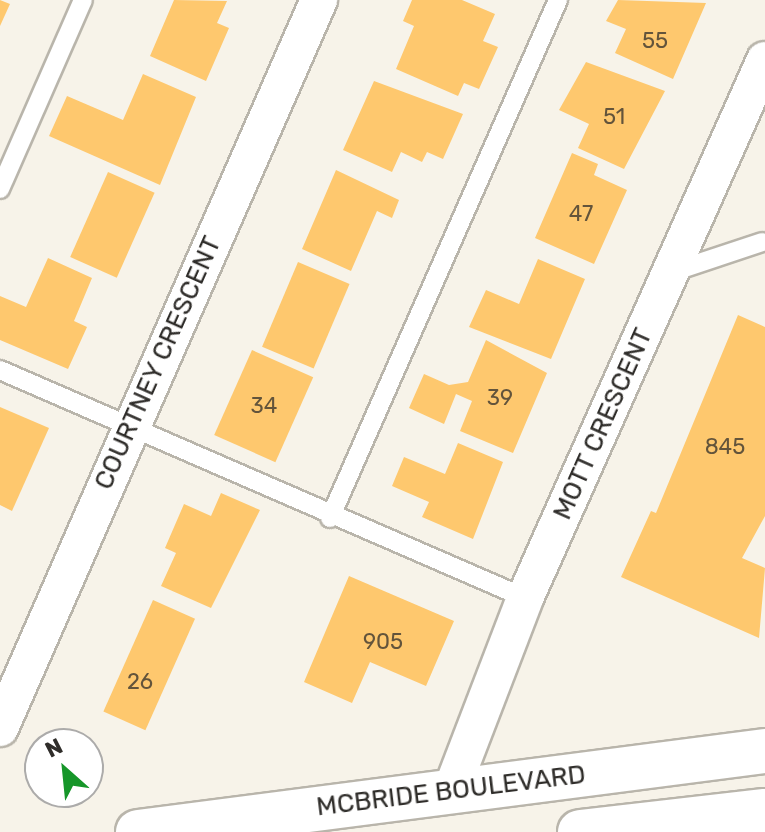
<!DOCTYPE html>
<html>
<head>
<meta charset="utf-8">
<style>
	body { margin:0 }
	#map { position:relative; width:765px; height:832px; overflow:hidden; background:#f7f3e9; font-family:Rubik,sans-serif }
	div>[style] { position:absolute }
	.building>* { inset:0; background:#fec86e; transform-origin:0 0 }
	.roads { filter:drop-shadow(2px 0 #b9b5ab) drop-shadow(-2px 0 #b9b5ab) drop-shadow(0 2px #b9b5ab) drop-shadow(0 -2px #b9b5ab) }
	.service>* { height:18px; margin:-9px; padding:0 9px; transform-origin:9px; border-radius:9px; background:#fff }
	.minor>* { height:36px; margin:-18px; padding:0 18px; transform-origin:18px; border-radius:18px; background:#fff }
	.primary>* { height:44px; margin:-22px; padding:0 22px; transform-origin:22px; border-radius:22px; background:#fff }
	span { translate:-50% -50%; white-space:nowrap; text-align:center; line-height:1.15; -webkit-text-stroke:7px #fff; paint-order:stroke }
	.number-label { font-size:22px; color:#63543b }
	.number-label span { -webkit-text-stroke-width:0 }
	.street-label { font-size:26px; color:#2f2d2a }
	.north { position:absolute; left:24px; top:728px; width:80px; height:80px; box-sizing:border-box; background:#fff; border:2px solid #acabaa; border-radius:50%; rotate:333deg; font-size:22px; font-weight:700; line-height:32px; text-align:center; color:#2f2d2a }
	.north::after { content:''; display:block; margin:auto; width:28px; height:36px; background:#169629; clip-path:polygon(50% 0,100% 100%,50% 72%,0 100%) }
</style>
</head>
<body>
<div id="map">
	<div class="building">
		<div style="clip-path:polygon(0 0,10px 4px,0 26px)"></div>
		<div style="clip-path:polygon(174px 0,227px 1px,217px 23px,229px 28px,206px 81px,150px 56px)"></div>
		<div style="clip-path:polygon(412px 0,462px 0,495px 14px,483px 41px,498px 47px,479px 89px,464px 83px,458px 96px,396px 69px,414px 26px,403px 21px)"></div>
		<div style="clip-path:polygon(618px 0,706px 3px,673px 79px,615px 53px,626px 29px,606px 21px)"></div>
		<div style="clip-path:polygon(586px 62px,665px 91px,624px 169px,578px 148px,589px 124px,559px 110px)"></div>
		<div style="clip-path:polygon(143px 74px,196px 97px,160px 185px,49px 136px,67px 96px,123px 120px)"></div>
		<div style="clip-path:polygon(374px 81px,463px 114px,443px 159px,427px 152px,422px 162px,401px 152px,392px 172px,343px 150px)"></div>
		<div style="clip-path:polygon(572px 153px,598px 164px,594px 175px,627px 190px,594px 264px,535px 238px)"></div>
		<div style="clip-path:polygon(336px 170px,399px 200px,392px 218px,377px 211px,351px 271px,302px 249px)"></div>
		<div style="left:108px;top:172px;width:51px;height:93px;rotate:24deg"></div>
		<div style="clip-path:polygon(48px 258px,92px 278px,74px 321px,87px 327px,68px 369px,0 340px,0 296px,26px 307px)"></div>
		<div style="clip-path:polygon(538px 259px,585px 279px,551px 359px,469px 327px,486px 290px,519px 304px)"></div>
		<div style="left:298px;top:262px;width:56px;height:92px;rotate:23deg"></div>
		<div style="clip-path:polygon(738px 315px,765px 327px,765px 516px,742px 558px,765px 568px,759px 638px,621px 577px,651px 511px,656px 513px)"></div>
		<div style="clip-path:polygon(486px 340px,547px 373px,513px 453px,460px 431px,472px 401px,456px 394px,444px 424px,409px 408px,424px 374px,449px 385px,468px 382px)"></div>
		<div style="left:252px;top:350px;width:67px;height:93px;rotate:24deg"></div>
		<div style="clip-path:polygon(0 407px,49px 428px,12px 511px,0 505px)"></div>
		<div style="clip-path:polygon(458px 443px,503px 462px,473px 539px,422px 517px,429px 502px,392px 486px,404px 457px,445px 474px)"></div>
		<div style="clip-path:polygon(221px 493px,260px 510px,211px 608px,161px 586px,176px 553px,165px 548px,184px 504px,211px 516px)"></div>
		<div style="clip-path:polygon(349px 576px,454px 621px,426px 686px,370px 662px,352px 703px,304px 682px)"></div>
		<div style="left:153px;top:600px;width:46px;height:122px;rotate:24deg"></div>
	</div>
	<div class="roads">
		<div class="service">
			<div style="left:0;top:189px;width:206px;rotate:-66.3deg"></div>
			<div style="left:672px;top:272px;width:95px;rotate:-18.4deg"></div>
			<div style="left:0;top:370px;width:572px;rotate:23.47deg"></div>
			<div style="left:330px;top:518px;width:566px;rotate:-66.24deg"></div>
		</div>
		<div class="minor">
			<div style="left:0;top:728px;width:795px;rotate:-66.34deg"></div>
			<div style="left:451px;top:791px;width:207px;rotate:-69deg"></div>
			<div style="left:525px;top:598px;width:589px;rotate:-65.96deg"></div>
		</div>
		<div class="primary">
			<div style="left:138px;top:832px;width:632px;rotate:-7.36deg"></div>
			<div style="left:580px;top:832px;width:186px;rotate:-6.5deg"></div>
		</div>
	</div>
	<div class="number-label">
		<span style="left:655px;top:41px">55</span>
		<span style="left:614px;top:117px">51</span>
		<span style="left:581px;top:214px">47</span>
		<span style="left:500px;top:398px">39</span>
		<span style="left:264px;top:406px">34</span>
		<span style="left:725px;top:447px">845</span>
		<span style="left:383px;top:642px">905</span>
		<span style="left:140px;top:682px">26</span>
	</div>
	<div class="street-label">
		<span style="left:158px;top:363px;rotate:-66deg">COURTNEY CRESCENT</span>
		<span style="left:603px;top:424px;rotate:-66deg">MOTT CRESCENT</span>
		<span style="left:451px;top:791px;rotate:-7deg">MCBRIDE BOULEVARD</span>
	</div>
	<div class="north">N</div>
</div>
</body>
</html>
